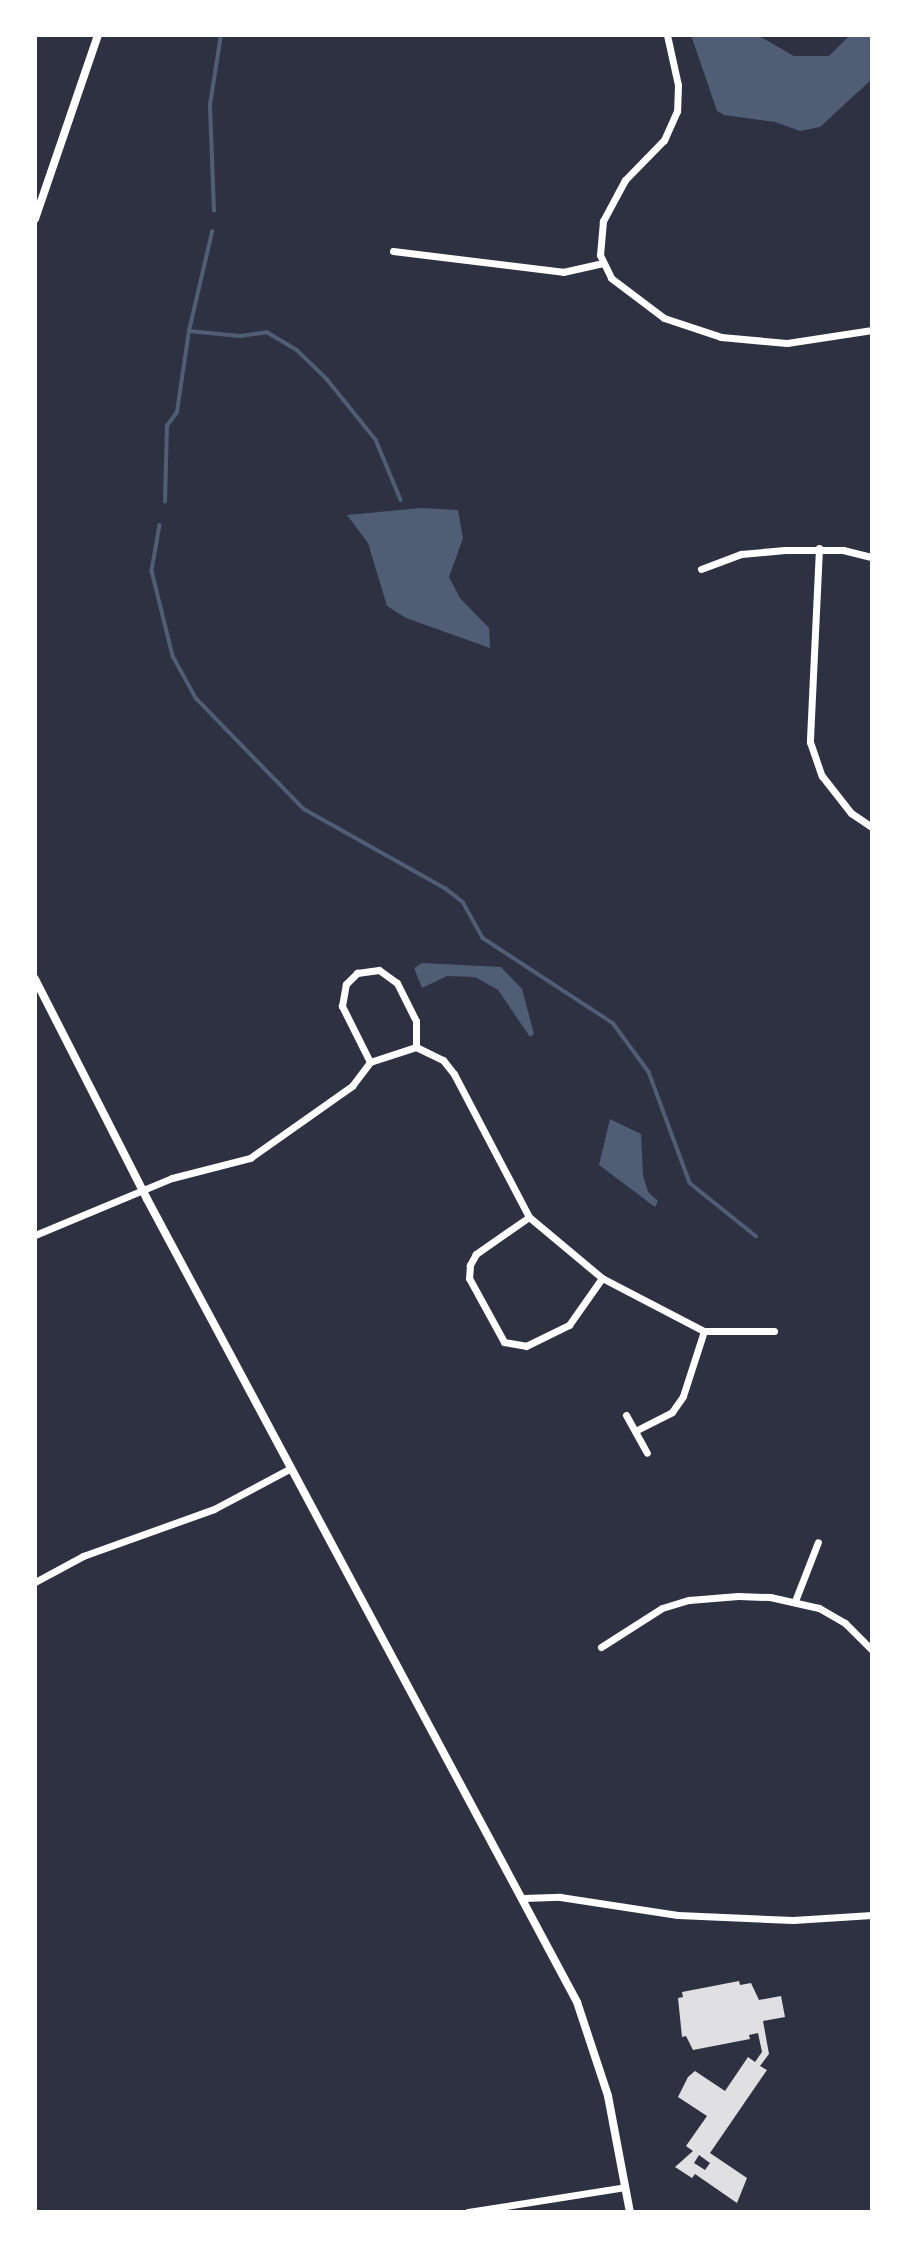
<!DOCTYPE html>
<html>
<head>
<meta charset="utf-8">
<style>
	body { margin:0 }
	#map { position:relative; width:907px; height:2247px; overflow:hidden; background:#2d3142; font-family:Arial,sans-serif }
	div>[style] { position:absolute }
	.water>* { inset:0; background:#4f5d75 }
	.stream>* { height:3.5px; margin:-1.75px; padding:0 1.75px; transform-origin:1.75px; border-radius:1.75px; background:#4f5d75 }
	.building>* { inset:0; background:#e0e0e3 }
	.minor>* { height:7px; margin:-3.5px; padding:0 3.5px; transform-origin:3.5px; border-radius:3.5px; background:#fff }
	.tertiary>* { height:8px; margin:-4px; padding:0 4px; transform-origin:4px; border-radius:4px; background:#fff }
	span { translate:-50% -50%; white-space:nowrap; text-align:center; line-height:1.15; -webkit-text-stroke:7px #fff; paint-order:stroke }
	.frame { position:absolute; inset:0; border:37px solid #fff; pointer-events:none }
</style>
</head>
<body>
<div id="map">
	<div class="water">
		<div style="clip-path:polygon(691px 35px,757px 35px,794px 56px,829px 56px,850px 35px,872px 35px,872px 79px,820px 127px,800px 131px,775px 122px,724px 115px,717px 111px)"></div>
		<div style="clip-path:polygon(421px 508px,458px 510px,463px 538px,449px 577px,460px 598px,489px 628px,490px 648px,406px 618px,387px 606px,368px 543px,347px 515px)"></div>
		<div style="clip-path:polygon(422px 963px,501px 967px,522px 989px,534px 1034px,530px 1037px,498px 990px,475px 977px,447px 976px,422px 988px,414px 968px)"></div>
		<div style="clip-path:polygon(610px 1119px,641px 1134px,643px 1175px,648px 1192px,658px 1201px,655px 1207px,599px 1165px)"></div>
	</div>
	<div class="stream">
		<div style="left:214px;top:211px;width:106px;rotate:-92.2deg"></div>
		<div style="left:210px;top:105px;width:71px;rotate:-81.1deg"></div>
		<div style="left:189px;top:331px;width:51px;rotate:5.6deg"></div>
		<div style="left:240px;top:336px;width:27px;rotate:-8deg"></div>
		<div style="left:267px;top:332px;width:35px;rotate:31deg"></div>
		<div style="left:297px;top:350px;width:42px;rotate:44deg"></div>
		<div style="left:327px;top:379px;width:78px;rotate:51.2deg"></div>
		<div style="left:376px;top:440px;width:65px;rotate:67.4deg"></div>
		<div style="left:165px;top:502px;width:76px;rotate:-88.5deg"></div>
		<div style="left:167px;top:426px;width:17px;rotate:-54deg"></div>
		<div style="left:177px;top:412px;width:82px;rotate:-81.6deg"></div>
		<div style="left:189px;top:331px;width:102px;rotate:-76.9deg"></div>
		<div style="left:160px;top:525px;width:47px;rotate:99.9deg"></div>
		<div style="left:152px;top:571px;width:88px;rotate:76.1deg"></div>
		<div style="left:173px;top:656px;width:48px;rotate:61.3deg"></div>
		<div style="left:196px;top:698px;width:155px;rotate:45.8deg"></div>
		<div style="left:304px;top:809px;width:162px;rotate:29.3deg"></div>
		<div style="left:445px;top:888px;width:23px;rotate:38deg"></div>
		<div style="left:463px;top:902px;width:41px;rotate:60.9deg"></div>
		<div style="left:483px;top:938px;width:155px;rotate:33.2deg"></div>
		<div style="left:613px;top:1023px;width:61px;rotate:53.7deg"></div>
		<div style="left:649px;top:1072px;width:118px;rotate:69.7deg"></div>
		<div style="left:690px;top:1183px;width:85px;rotate:38.8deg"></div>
	</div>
	<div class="building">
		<div style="clip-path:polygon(evenodd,739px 1981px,740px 1985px,751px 1983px,759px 2000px,781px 1996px,785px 2017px,763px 2021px,769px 2054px,760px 2066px,767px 2070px,710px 2153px,747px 2178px,737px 2203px,695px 2174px,692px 2178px,675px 2167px,693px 2151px,686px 2146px,707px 2116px,678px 2097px,688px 2077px,695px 2071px,725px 2091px,748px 2057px,755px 2062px,762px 2052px,758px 2033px,749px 2035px,750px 2039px,693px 2050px,686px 2036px,682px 2037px,678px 1998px,683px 1997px,682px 1992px,739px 1981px,699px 2155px,710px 2163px,705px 2170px,694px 2163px,699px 2155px)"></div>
	</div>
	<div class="minor">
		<div style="left:667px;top:35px;width:51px;rotate:77.6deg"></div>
		<div style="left:678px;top:85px;width:26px;rotate:92deg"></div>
		<div style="left:677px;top:111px;width:32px;rotate:114deg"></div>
		<div style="left:664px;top:140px;width:56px;rotate:134.3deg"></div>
		<div style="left:625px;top:180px;width:47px;rotate:118.2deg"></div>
		<div style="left:603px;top:221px;width:34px;rotate:95deg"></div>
		<div style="left:600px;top:255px;width:25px;rotate:64deg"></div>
		<div style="left:611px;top:278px;width:66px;rotate:37deg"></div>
		<div style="left:664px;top:318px;width:60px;rotate:18.4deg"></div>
		<div style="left:721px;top:337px;width:66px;rotate:5.2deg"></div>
		<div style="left:787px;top:343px;width:86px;rotate:-8.7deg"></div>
		<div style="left:393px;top:251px;width:171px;rotate:7deg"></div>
		<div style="left:563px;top:272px;width:41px;rotate:-12.7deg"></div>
		<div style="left:819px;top:548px;width:194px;rotate:92.7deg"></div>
		<div style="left:810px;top:742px;width:36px;rotate:71deg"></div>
		<div style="left:822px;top:776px;width:47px;rotate:51.9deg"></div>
		<div style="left:851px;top:813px;width:25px;rotate:34deg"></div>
		<div style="left:701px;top:569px;width:43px;rotate:-20.6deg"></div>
		<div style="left:741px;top:554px;width:44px;rotate:-5.2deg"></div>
		<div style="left:785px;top:550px;width:58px"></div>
		<div style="left:843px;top:550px;width:30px;rotate:14deg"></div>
		<div style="left:416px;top:1047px;width:30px;rotate:26deg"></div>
		<div style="left:443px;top:1060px;width:18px;rotate:52deg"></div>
		<div style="left:454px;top:1074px;width:161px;rotate:62.3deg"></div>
		<div style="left:529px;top:1217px;width:95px;rotate:39.9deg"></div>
		<div style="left:602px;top:1278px;width:115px;rotate:27.5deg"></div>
		<div style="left:704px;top:1331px;width:70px"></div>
		<div style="left:370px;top:1062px;width:63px;rotate:-116.6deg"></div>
		<div style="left:342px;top:1006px;width:22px;rotate:-80deg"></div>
		<div style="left:346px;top:984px;width:16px;rotate:-45deg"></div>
		<div style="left:357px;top:973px;width:22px;rotate:-8deg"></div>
		<div style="left:379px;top:970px;width:22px;rotate:36deg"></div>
		<div style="left:397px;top:983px;width:42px;rotate:63.4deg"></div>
		<div style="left:416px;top:1021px;width:26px;rotate:90deg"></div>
		<div style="left:529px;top:1217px;width:65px;rotate:145.1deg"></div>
		<div style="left:476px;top:1254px;width:13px;rotate:119deg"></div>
		<div style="left:470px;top:1265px;width:13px;rotate:94deg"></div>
		<div style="left:469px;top:1278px;width:73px;rotate:61.3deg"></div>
		<div style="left:504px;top:1342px;width:22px;rotate:10deg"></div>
		<div style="left:526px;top:1346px;width:48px;rotate:-26deg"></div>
		<div style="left:569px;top:1325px;width:57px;rotate:-54.9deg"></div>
		<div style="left:35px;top:1235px;width:148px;rotate:-22.6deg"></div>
		<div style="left:172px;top:1178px;width:81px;rotate:-14.4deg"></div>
		<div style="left:250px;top:1158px;width:125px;rotate:-35.2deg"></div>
		<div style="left:352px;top:1086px;width:30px;rotate:-53deg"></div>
		<div style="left:370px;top:1062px;width:48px;rotate:-18.1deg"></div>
		<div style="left:626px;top:1415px;width:43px;rotate:61.1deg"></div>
		<div style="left:637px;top:1430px;width:39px;rotate:-27deg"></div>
		<div style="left:672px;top:1412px;width:19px;rotate:-55deg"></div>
		<div style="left:683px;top:1396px;width:68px;rotate:-72.1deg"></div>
		<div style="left:35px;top:1582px;width:55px;rotate:-28.4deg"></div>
		<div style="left:83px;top:1556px;width:139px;rotate:-19.7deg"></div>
		<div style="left:214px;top:1509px;width:87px;rotate:-28deg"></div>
		<div style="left:795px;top:1601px;width:63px;rotate:-68.7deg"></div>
		<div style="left:601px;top:1647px;width:72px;rotate:-32.6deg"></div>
		<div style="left:662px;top:1608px;width:28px;rotate:-17deg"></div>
		<div style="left:689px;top:1600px;width:49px;rotate:-4.7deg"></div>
		<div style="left:738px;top:1596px;width:32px;rotate:2deg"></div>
		<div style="left:770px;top:1597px;width:50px;rotate:12.7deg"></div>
		<div style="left:819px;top:1608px;width:30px;rotate:30deg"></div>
		<div style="left:845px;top:1623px;width:38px;rotate:45deg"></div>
		<div style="left:523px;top:1898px;width:37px;rotate:-2deg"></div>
		<div style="left:560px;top:1897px;width:119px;rotate:8.7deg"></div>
		<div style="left:678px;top:1915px;width:115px;rotate:2.5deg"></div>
		<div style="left:793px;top:1920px;width:79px;rotate:-3.6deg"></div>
		<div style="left:468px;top:2212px;width:159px;rotate:-9deg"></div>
	</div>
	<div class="tertiary">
		<div style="left:35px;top:219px;width:194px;rotate:-71.1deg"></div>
		<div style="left:35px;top:979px;width:247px;rotate:63deg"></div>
		<div style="left:147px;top:1199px;width:911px;rotate:61.83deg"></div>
		<div style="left:577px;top:2002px;width:99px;rotate:71.7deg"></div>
		<div style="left:608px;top:2096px;width:118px;rotate:79.3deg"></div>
	</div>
	<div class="frame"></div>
</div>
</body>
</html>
